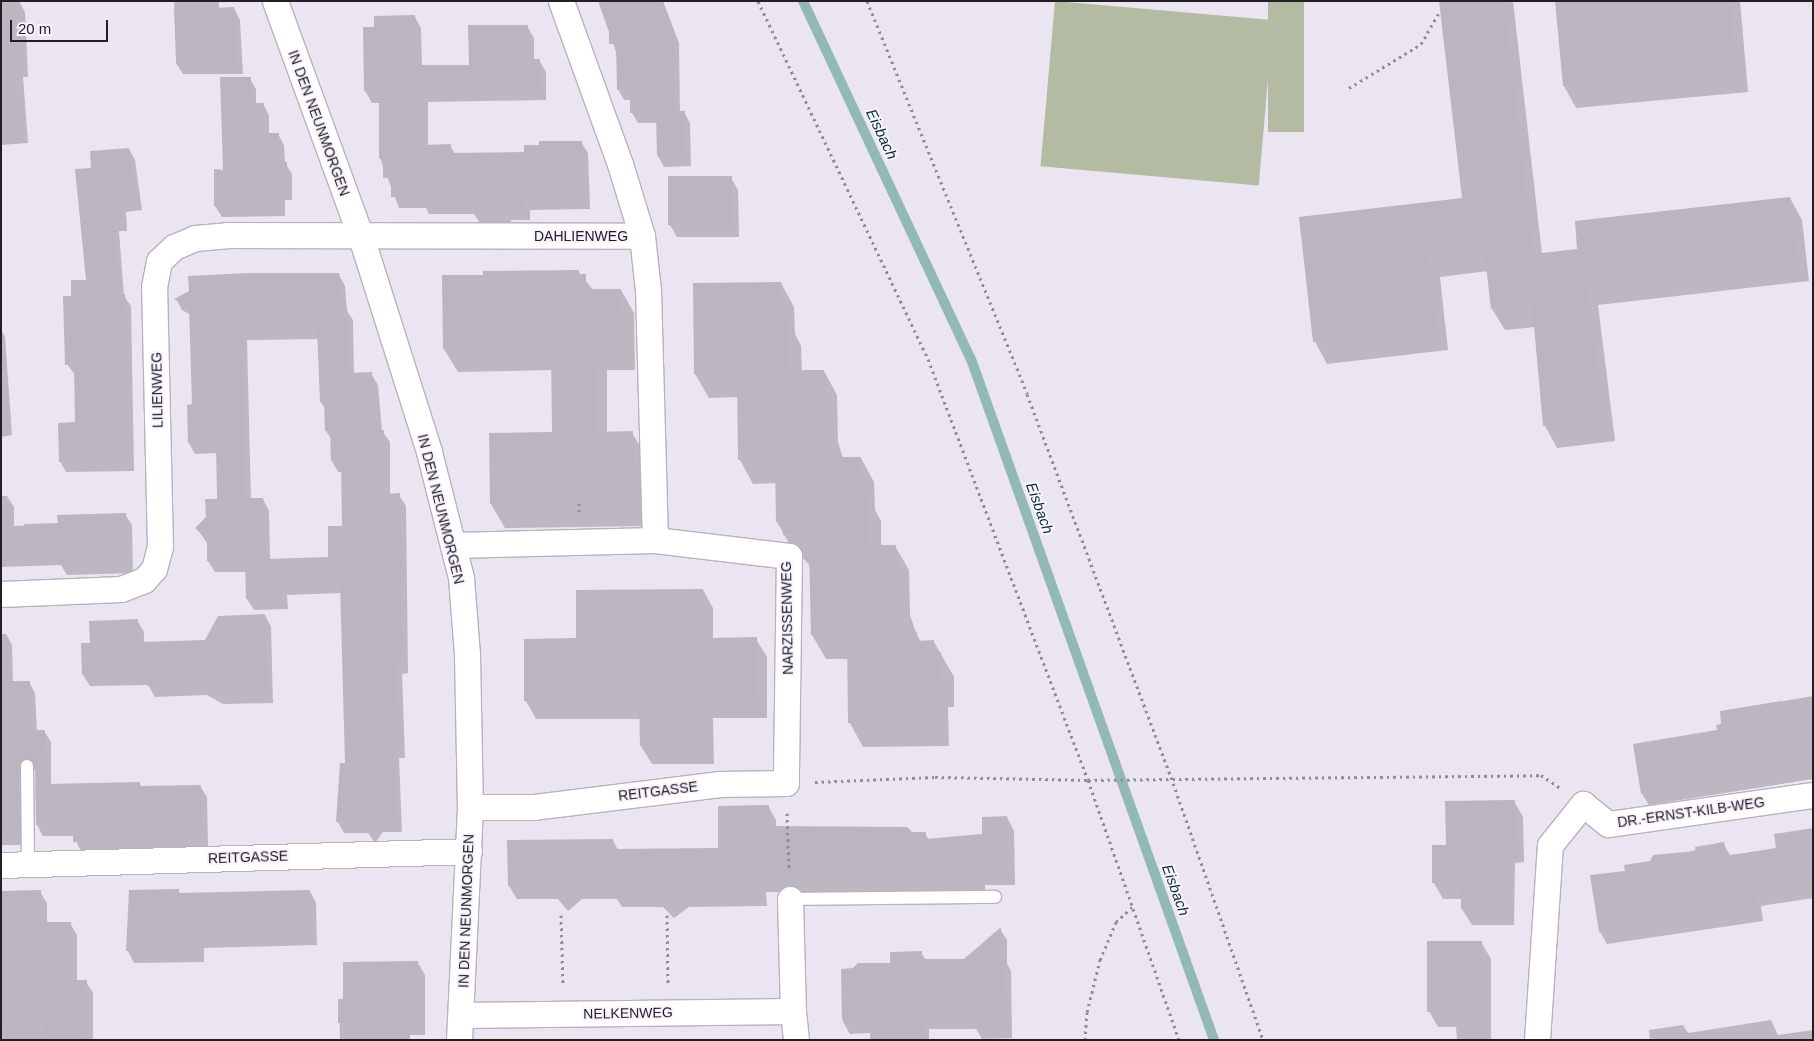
<!DOCTYPE html>
<html>
<head>
<meta charset="utf-8">
<style>
	body { margin:0 }
	#map { position:relative; width:1814px; height:1041px; overflow:hidden; background:#ebe5f2; font-family:Helvetica,sans-serif }
	div>[style] { position:absolute }
	.green>* { inset:0; background:#b3bba3; transform-origin:0 0 }
	.shadow>* { inset:0; background:#0003 }
	.stream>* { height:10px; margin:-5px; padding:0 5px; transform-origin:5px; border-radius:5px; background:#92b8b8 }
	.building>* { inset:0; background:#bbb5c1; transform-origin:0 0 }
	.path>* { height:3px; margin-top:-1.5px; transform-origin:0; background:repeating-linear-gradient(90deg,#908c95 0 2.5px,transparent 0 6.5px) }
	.roads { filter:drop-shadow(1px 0 #b8b2bf) drop-shadow(-1px 0 #b8b2bf) drop-shadow(0 1px #b8b2bf) drop-shadow(0 -1px #b8b2bf) }
	.service>* { height:12px; margin:-6px; padding:0 6px; transform-origin:6px; border-radius:6px; background:#fff }
	.minor>* { height:25px; margin:-12.5px; padding:0 12.5px; transform-origin:12.5px; border-radius:12.5px; background:#fff }
	span { translate:-50% -50%; white-space:nowrap; text-align:center; line-height:1.15; -webkit-text-stroke:4px #f8f3fe; paint-order:stroke }
	.street-label { font-size:14px; color:#222024 }
	.water-label { font-size:15px; color:#083030; font-style:italic }
	.frame { position:absolute; inset:0; border:2px solid #222024; pointer-events:none }
	.scale { position:absolute; left:10px; top:20px; width:98px; height:22px; box-sizing:border-box; border:2px solid #222024; border-top:0; padding-left:6px; font-size:15px; line-height:18px; white-space:nowrap; color:#222024; -webkit-text-stroke:4px #f8f3fe; paint-order:stroke }
</style>
</head>
<body>
<div id="map">
	<div class="green">
		<div style="left:1055px;top:1px;width:219px;height:166px;rotate:5deg"></div>
		<div style="left:1268px;top:1px;width:36px;height:131px"></div>
	</div>
	<div class="shadow">
		<div style="clip-path:polygon(19px 1px,25px 12px,28px 77px,23px 77px,28px 143px,1px 145px,1px 2px)"></div>
		<div style="clip-path:polygon(174px 1px,219px 1px,219px 9px,234px 8px,240px 20px,243px 74px,183px 74px,176px 63px)"></div>
		<div style="clip-path:polygon(599px 1px,663px 1px,679px 43px,680px 112px,684px 112px,690px 123px,691px 166px,664px 167px,658px 156px,658px 123px,638px 123px,632px 113px,632px 100px,624px 100px,618px 89px,617px 55px)"></div>
		<div style="clip-path:polygon(1440px 1px,1513px 1px,1542px 254px,1579px 250px,1790px 198px,1802px 220px,1809px 281px,1598px 305px,1615px 441px,1557px 448px,1545px 426px,1535px 327px,1505px 330px,1492px 309px,1488px 271px,1440px 277px,1448px 350px,1327px 364px,1315px 342px,1301px 218px,1463px 199px)"></div>
		<div style="clip-path:polygon(1556px 1px,1740px 1px,1748px 92px,1576px 108px,1564px 86px)"></div>
		<div style="clip-path:polygon(415px 17px,421px 28px,422px 66px,470px 66px,527px 26px,534px 38px,534px 60px,539px 60px,546px 72px,546px 100px,428px 102px,428px 146px,450px 145px,455px 154px,525px 153px,581px 142px,588px 153px,590px 209px,530px 210px,530px 220px,511px 220px,511px 225px,481px 225px,474px 214px,429px 214px,426px 208px,399px 208px,380px 158px,380px 103px,372px 103px,365px 91px,365px 28px,376px 28px)"></div>
		<div style="clip-path:polygon(250px 79px,256px 89px,256px 104px,263px 104px,269px 115px,269px 134px,278px 134px,284px 145px,285px 163px,292px 174px,292px 200px,285px 200px,285px 216px,222px 217px,215px 206px,215px 171px,225px 171px)"></div>
		<div style="clip-path:polygon(129px 149px,135px 160px,142px 210px,126px 212px,127px 231px,119px 231px,124px 296px,131px 306px,134px 471px,66px 472px,60px 461px,76px 423px,75px 375px,67px 364px,72px 297px,87px 281px,92px 169px)"></div>
		<div style="clip-path:polygon(731px 178px,738px 190px,739px 237px,677px 237px,670px 225px)"></div>
		<div style="clip-path:polygon(578px 271px,593px 290px,621px 290px,634px 313px,635px 370px,607px 370px,607px 433px,632px 433px,646px 456px,647px 526px,505px 528px,491px 504px,490px 434px,553px 434px,553px 370px,458px 372px,444px 349px,484px 276px)"></div>
		<div style="clip-path:polygon(evenodd,339px 275px,345px 286px,347px 311px,353px 320px,354px 374px,371px 374px,378px 385px,382px 431px,390px 442px,390px 495px,399px 495px,406px 506px,408px 673px,402px 674px,405px 758px,399px 758px,402px 832px,383px 832px,375px 843px,368px 833px,344px 833px,338px 822px,341px 764px,347px 764px,342px 593px,287px 595px,288px 609px,254px 610px,247px 599px,246px 572px,215px 572px,208px 561px,208px 544px,197px 529px,218px 500px,217px 453px,195px 454px,189px 443px,194px 406px,191px 315px,182px 310px,176px 299px,339px 275px,318px 339px,321px 402px,326px 410px,326px 431px,332px 440px,332px 461px,338px 472px,343px 472px,344px 527px,329px 559px,270px 560px,269px 511px,263px 499px,251px 500px,247px 340px,318px 339px)"></div>
		<div style="clip-path:polygon(781px 283px,794px 307px,795px 334px,801px 346px,802px 371px,824px 371px,837px 395px,838px 442px,843px 458px,861px 458px,874px 482px,875px 510px,881px 521px,881px 546px,895px 546px,909px 570px,910px 615px,916px 633px,921px 642px,934px 642px,954px 677px,954px 707px,948px 707px,949px 746px,863px 747px,850px 723px,849px 659px,826px 659px,812px 635px,811px 567px,803px 558px,798px 559px,777px 522px,777px 483px,753px 484px,740px 460px,738px 397px,709px 398px,695px 374px)"></div>
		<div style="clip-path:polygon(1px 330px,5px 337px,12px 435px,1px 437px)"></div>
		<div style="clip-path:polygon(1px 496px,7px 496px,14px 507px,14px 526px,59px 524px,125px 514px,132px 525px,133px 573px,67px 575px,61px 565px,1px 567px)"></div>
		<div style="clip-path:polygon(703px 590px,713px 608px,713px 639px,756px 639px,767px 657px,767px 718px,713px 718px,714px 764px,652px 764px,641px 746px,640px 719px,536px 719px,526px 701px,578px 639px)"></div>
		<div style="clip-path:polygon(265px 615px,271px 627px,273px 703px,223px 704px,207px 695px,155px 697px,148px 685px,90px 686px,83px 675px,82px 644px,91px 644px,137px 620px,144px 632px,144px 644px,206px 642px)"></div>
		<div style="clip-path:polygon(1px 634px,6px 634px,12px 645px,13px 682px,29px 682px,35px 693px,37px 731px,44px 731px,51px 742px,51px 786px,139px 783px,142px 787px,200px 786px,207px 797px,208px 847px,81px 852px,74px 836px,43px 836px,37px 825px,36px 771px,33px 768px,25px 778px,24px 845px,1px 845px)"></div>
		<div style="clip-path:polygon(1813px 696px,1813px 779px,1649px 805px,1642px 794px,1718px 731px,1723px 725px,1721px 712px)"></div>
		<div style="clip-path:polygon(1514px 801px,1523px 817px,1524px 862px,1515px 863px,1514px 925px,1472px 925px,1462px 909px,1463px 899px,1443px 899px,1434px 883px,1447px 846px)"></div>
		<div style="clip-path:polygon(768px 806px,776px 820px,776px 828px,925px 833px,929px 840px,984px 835px,1007px 817px,1014px 831px,1015px 885px,985px 885px,985px 892px,766px 892px,767px 906px,689px 907px,674px 918px,663px 907px,622px 907px,617px 899px,582px 899px,568px 911px,558px 899px,517px 899px,509px 886px,508px 841px,613px 840px,618px 850px,720px 850px)"></div>
		<div style="clip-path:polygon(1813px 829px,1813px 898px,1761px 906px,1763px 921px,1607px 944px,1600px 932px,1626px 872px,1650px 862px,1723px 843px,1730px 855px,1778px 849px)"></div>
		<div style="clip-path:polygon(178px 890px,180px 894px,310px 891px,316px 903px,317px 945px,204px 948px,204px 962px,134px 963px,128px 951px,130px 891px)"></div>
		<div style="clip-path:polygon(1px 892px,40px 892px,47px 903px,47px 924px,70px 923px,77px 935px,77px 982px,86px 982px,93px 993px,93px 1040px,1px 1040px)"></div>
		<div style="clip-path:polygon(1000px 929px,1007px 940px,1007px 964px,1011px 971px,1012px 1038px,982px 1039px,976px 1029px,929px 1029px,929px 1040px,870px 1040px,870px 1033px,850px 1034px,843px 1022px,842px 970px,891px 964px,921px 953px,926px 960px,965px 960px)"></div>
		<div style="clip-path:polygon(1481px 942px,1491px 959px,1491px 1040px,1457px 1040px,1456px 1027px,1438px 1027px,1429px 1011px)"></div>
		<div style="clip-path:polygon(418px 963px,425px 975px,425px 1035px,410px 1035px,410px 1040px,340px 1040px,339px 1000px)"></div>
		<div style="clip-path:polygon(1771px 1020px,1778px 1035px,1813px 1030px,1813px 1040px,1650px 1040px,1649px 1030px,1683px 1025px,1688px 1033px)"></div>
	</div>
	<div class="stream">
		<div style="left:803px;top:1px;width:395px;rotate:64.9deg"></div>
		<div style="left:971px;top:359px;width:723px;rotate:70.36deg"></div>
	</div>
	<div class="building">
		<div style="clip-path:polygon(598px 1px,662px 1px,674px 31px,675px 111px,685px 111px,685px 156px,657px 156px,656px 113px,630px 113px,630px 90px,617px 90px,616px 44px,609px 44px,609px 32px)"></div>
		<div style="clip-path:polygon(1439px 1px,1504px 1px,1533px 254px,1577px 249px,1575px 221px,1790px 197px,1797px 259px,1587px 284px,1603px 419px,1543px 426px,1532px 304px,1491px 309px,1484px 249px,1428px 255px,1436px 328px,1313px 342px,1299px 217px,1462px 198px)"></div>
		<div style="clip-path:polygon(1555px 1px,1730px 1px,1736px 71px,1563px 86px)"></div>
		<div style="left:234px;top:7px;width:56px;height:60px;rotate:87deg"></div>
		<div style="clip-path:polygon(415px 15px,416px 65px,469px 65px,468px 25px,528px 25px,528px 59px,540px 59px,540px 89px,422px 91px,423px 145px,451px 144px,451px 153px,524px 152px,524px 145px,539px 145px,539px 141px,582px 141px,584px 198px,524px 198px,524px 208px,505px 208px,505px 213px,473px 214px,473px 202px,421px 203px,421px 196px,391px 197px,391px 178px,383px 178px,383px 159px,379px 158px,379px 91px,364px 91px,363px 27px,374px 27px,374px 16px)"></div>
		<div style="clip-path:polygon(220px 77px,251px 77px,251px 103px,264px 103px,264px 133px,279px 133px,279px 162px,287px 162px,287px 190px,279px 190px,279px 206px,214px 206px,214px 169px,223px 170px)"></div>
		<div style="clip-path:polygon(129px 148px,136px 200px,120px 201px,121px 220px,114px 221px,120px 294px,125px 294px,129px 460px,59px 462px,58px 423px,75px 422px,74px 364px,65px 365px,63px 296px,71px 296px,71px 280px,86px 280px,75px 169px,91px 168px,90px 151px)"></div>
		<div style="left:732px;top:176px;width:49px;height:64px;rotate:90deg"></div>
		<div style="clip-path:polygon(579px 270px,579px 274px,586px 274px,586px 289px,621px 289px,622px 346px,594px 346px,595px 432px,633px 431px,634px 503px,490px 504px,489px 433px,552px 432px,551px 347px,443px 349px,442px 275px,483px 275px,483px 271px)"></div>
		<div style="clip-path:polygon(evenodd,249px 273px,339px 273px,342px 302px,347px 308px,348px 373px,372px 372px,377px 430px,384px 430px,384px 494px,400px 493px,402px 663px,396px 663px,399px 747px,394px 747px,397px 821px,376px 822px,368px 833px,360px 822px,336px 822px,340px 763px,345px 763px,340px 582px,281px 584px,282px 598px,246px 599px,245px 561px,207px 561px,207px 539px,195px 528px,206px 517px,205px 499px,217px 499px,216px 442px,188px 443px,187px 405px,192px 404px,189px 307px,174px 299px,189px 291px,188px 276px,249px 273px,317px 328px,320px 402px,324px 402px,325px 431px,330px 431px,331px 461px,341px 461px,342px 526px,328px 526px,328px 557px,265px 559px,263px 498px,245px 498px,242px 329px,317px 328px)"></div>
		<div style="clip-path:polygon(781px 282px,782px 321px,788px 321px,789px 370px,824px 370px,825px 426px,830px 426px,830px 457px,861px 457px,862px 496px,868px 496px,868px 545px,896px 545px,897px 600px,903px 600px,903px 632px,917px 632px,917px 641px,934px 640px,934px 653px,941px 652px,941px 684px,935px 684px,936px 723px,848px 723px,847px 635px,811px 635px,809px 548px,793px 542px,792px 535px,783px 535px,783px 522px,776px 522px,775px 460px,738px 460px,737px 374px,694px 374px,693px 283px)"></div>
		<div style="clip-path:polygon(126px 513px,127px 562px,59px 565px,59px 555px,24px 555px,24px 524px,58px 523px,57px 515px)"></div>
		<div style="clip-path:polygon(703px 589px,703px 629px,708px 629px,709px 638px,757px 637px,757px 700px,704px 700px,704px 746px,640px 746px,639px 700px,524px 701px,524px 639px,576px 638px,576px 590px)"></div>
		<div style="clip-path:polygon(265px 614px,267px 691px,215px 693px,199px 684px,147px 686px,147px 674px,82px 675px,81px 643px,90px 643px,89px 621px,138px 619px,139px 642px,205px 640px,218px 616px)"></div>
		<div style="clip-path:polygon(1px 681px,30px 681px,31px 730px,45px 730px,46px 784px,140px 782px,140px 786px,201px 785px,202px 836px,73px 842px,73px 825px,36px 825px,35px 766px,27px 758px,19px 766px,19px 826px,1px 826px)"></div>
		<div style="clip-path:polygon(1781px 701px,1782px 704px,1798px 701px,1799px 707px,1813px 705px,1813px 766px,1641px 794px,1633px 744px,1717px 730px,1716px 725px,1721px 724px,1720px 711px)"></div>
		<div style="clip-path:polygon(1515px 800px,1515px 847px,1506px 847px,1505px 909px,1461px 909px,1461px 883px,1432px 883px,1432px 845px,1446px 845px,1445px 801px)"></div>
		<div style="clip-path:polygon(769px 805px,769px 826px,907px 827px,912px 832px,926px 832px,926px 839px,982px 834px,982px 817px,1007px 816px,1008px 872px,978px 872px,978px 879px,927px 880px,927px 883px,906px 883px,907px 886px,857px 884px,857px 879px,760px 879px,760px 893px,681px 894px,665px 906px,654px 894px,614px 894px,614px 886px,575px 886px,560px 898px,549px 886px,508px 886px,507px 840px,613px 839px,614px 849px,718px 848px,718px 806px)"></div>
		<div style="clip-path:polygon(1813px 828px,1813px 885px,1754px 894px,1757px 909px,1599px 932px,1590px 875px,1625px 871px,1624px 865px,1650px 861px,1653px 855px,1696px 851px,1695px 847px,1724px 842px,1726px 856px,1776px 848px,1774px 834px)"></div>
		<div style="clip-path:polygon(179px 889px,179px 893px,310px 890px,311px 934px,198px 936px,198px 951px,126px 951px,129px 890px)"></div>
		<div style="clip-path:polygon(41px 890px,41px 922px,71px 922px,72px 980px,87px 980px,87px 1040px,46px 1040px,45px 1021px,1px 1021px,1px 891px)"></div>
		<div style="clip-path:polygon(1001px 927px,1001px 959px,1005px 958px,1006px 1027px,974px 1027px,974px 1017px,923px 1017px,923px 1039px,905px 1019px,842px 1020px,841px 969px,853px 968px,858px 963px,890px 963px,890px 952px,922px 951px,922px 959px,964px 959px)"></div>
		<div style="left:1427px;top:941px;width:55px;height:71px"></div>
		<div style="clip-path:polygon(418px 961px,418px 1023px,338px 1023px,338px 999px,343px 999px,343px 962px)"></div>
	</div>
	<div class="path">
		<div style="left:758px;top:1px;width:396px;rotate:64.6deg"></div>
		<div style="left:928px;top:359px;width:450px;rotate:69.2deg"></div>
		<div style="left:1088px;top:780px;width:275px;rotate:70.7deg"></div>
		<div style="left:867px;top:1px;width:424px;rotate:67.8deg"></div>
		<div style="left:1027px;top:394px;width:409px;rotate:69.4deg"></div>
		<div style="left:1171px;top:777px;width:279px;rotate:70.7deg"></div>
		<div style="left:1349px;top:88px;width:84px;rotate:-31.4deg"></div>
		<div style="left:1421px;top:44px;width:38px;rotate:-60deg"></div>
		<div style="left:579px;top:503px;width:10px;rotate:90deg"></div>
		<div style="left:815px;top:782px;width:120px;rotate:-2.4deg"></div>
		<div style="left:935px;top:777px;width:153px;rotate:1.1deg"></div>
		<div style="left:1088px;top:780px;width:453px;rotate:-0.6deg"></div>
		<div style="left:1541px;top:775px;width:23px;rotate:34deg"></div>
		<div style="left:787px;top:813px;width:58px;rotate:88deg"></div>
		<div style="left:561px;top:915px;width:70px;rotate:88.4deg"></div>
		<div style="left:667px;top:915px;width:69px;rotate:89.2deg"></div>
		<div style="left:1085px;top:1040px;width:28px;rotate:-86deg"></div>
		<div style="left:1087px;top:1012px;width:54px;rotate:-76deg"></div>
		<div style="left:1100px;top:960px;width:41px;rotate:-67.2deg"></div>
		<div style="left:1116px;top:922px;width:22px;rotate:-43deg"></div>
	</div>
	<div class="roads">
		<div class="service">
			<div style="left:27px;top:766px;width:98px;rotate:89.4deg"></div>
			<div style="left:790px;top:899px;width:205px;rotate:-0.6deg"></div>
		</div>
		<div class="minor">
			<div style="left:275px;top:1px;width:251px;rotate:70deg"></div>
			<div style="left:361px;top:237px;width:225px;rotate:72.4deg"></div>
			<div style="left:429px;top:452px;width:130px;rotate:75.7deg"></div>
			<div style="left:461px;top:578px;width:76px;rotate:85.5deg"></div>
			<div style="left:467px;top:654px;width:153px;rotate:88.9deg"></div>
			<div style="left:470px;top:807px;width:233px;rotate:92.7deg"></div>
			<div style="left:561px;top:1px;width:173px;rotate:70.1deg"></div>
			<div style="left:620px;top:164px;width:75px;rotate:73deg"></div>
			<div style="left:642px;top:236px;width:54px;rotate:83.7deg"></div>
			<div style="left:648px;top:290px;width:250px;rotate:88.4deg"></div>
			<div style="left:453px;top:545px;width:202px;rotate:-1.4deg"></div>
			<div style="left:655px;top:540px;width:135px;rotate:6.8deg"></div>
			<div style="left:789px;top:556px;width:227px;rotate:90.8deg"></div>
			<div style="left:786px;top:783px;width:66px;rotate:179.1deg"></div>
			<div style="left:720px;top:784px;width:187px;rotate:173deg"></div>
			<div style="left:534px;top:807px;width:64px;rotate:180deg"></div>
			<div style="left:1px;top:594px;width:120px;rotate:-2.4deg"></div>
			<div style="left:121px;top:589px;width:25px;rotate:-21deg"></div>
			<div style="left:144px;top:580px;width:15px;rotate:-48deg"></div>
			<div style="left:154px;top:569px;width:23px;rotate:-75deg"></div>
			<div style="left:160px;top:547px;width:260px;rotate:-91.3deg"></div>
			<div style="left:154px;top:287px;width:26px;rotate:-79deg"></div>
			<div style="left:159px;top:261px;width:21px;rotate:-43deg"></div>
			<div style="left:174px;top:247px;width:23px;rotate:-23deg"></div>
			<div style="left:195px;top:238px;width:32px;rotate:-5deg"></div>
			<div style="left:227px;top:235px;width:415px;rotate:0.1deg"></div>
			<div style="left:1px;top:865px;width:468px;rotate:-1.7deg"></div>
			<div style="left:790px;top:899px;width:112px;rotate:88.5deg"></div>
			<div style="left:462px;top:1015px;width:331px;rotate:-0.7deg"></div>
			<div style="left:793px;top:1011px;width:29px;rotate:84deg"></div>
			<div style="left:1537px;top:1040px;width:195px;rotate:-86.2deg"></div>
			<div style="left:1550px;top:845px;width:53px;rotate:-51.2deg"></div>
			<div style="left:1583px;top:804px;width:32px;rotate:39deg"></div>
			<div style="left:1608px;top:824px;width:207px;rotate:-8.1deg"></div>
		</div>
	</div>
	<div class="street-label">
		<span style="left:319px;top:123px;rotate:70deg">IN DEN NEUNMORGEN</span>
		<span style="left:581px;top:236px">DAHLIENWEG</span>
		<span style="left:157px;top:390px;rotate:-91deg">LILIENWEG</span>
		<span style="left:441px;top:509px;rotate:76deg">IN DEN NEUNMORGEN</span>
		<span style="left:787px;top:618px;rotate:-91deg">NARZISSENWEG</span>
		<span style="left:658px;top:791px;rotate:-7deg">REITGASSE</span>
		<span style="left:1691px;top:812px;rotate:-8deg">DR.-ERNST-KILB-WEG</span>
		<span style="left:248px;top:857px;rotate:-2deg">REITGASSE</span>
		<span style="left:466px;top:911px;rotate:-88deg">IN DEN NEUNMORGEN</span>
		<span style="left:628px;top:1013px;rotate:-1deg">NELKENWEG</span>
	</div>
	<div class="water-label">
		<span style="left:882px;top:134px;rotate:65deg">Eisbach</span>
		<span style="left:1040px;top:508px;rotate:70deg">Eisbach</span>
		<span style="left:1176px;top:890px;rotate:70deg">Eisbach</span>
	</div>
	<div class="frame"></div>
	<div class="scale">20 m</div>
</div>
</body>
</html>
